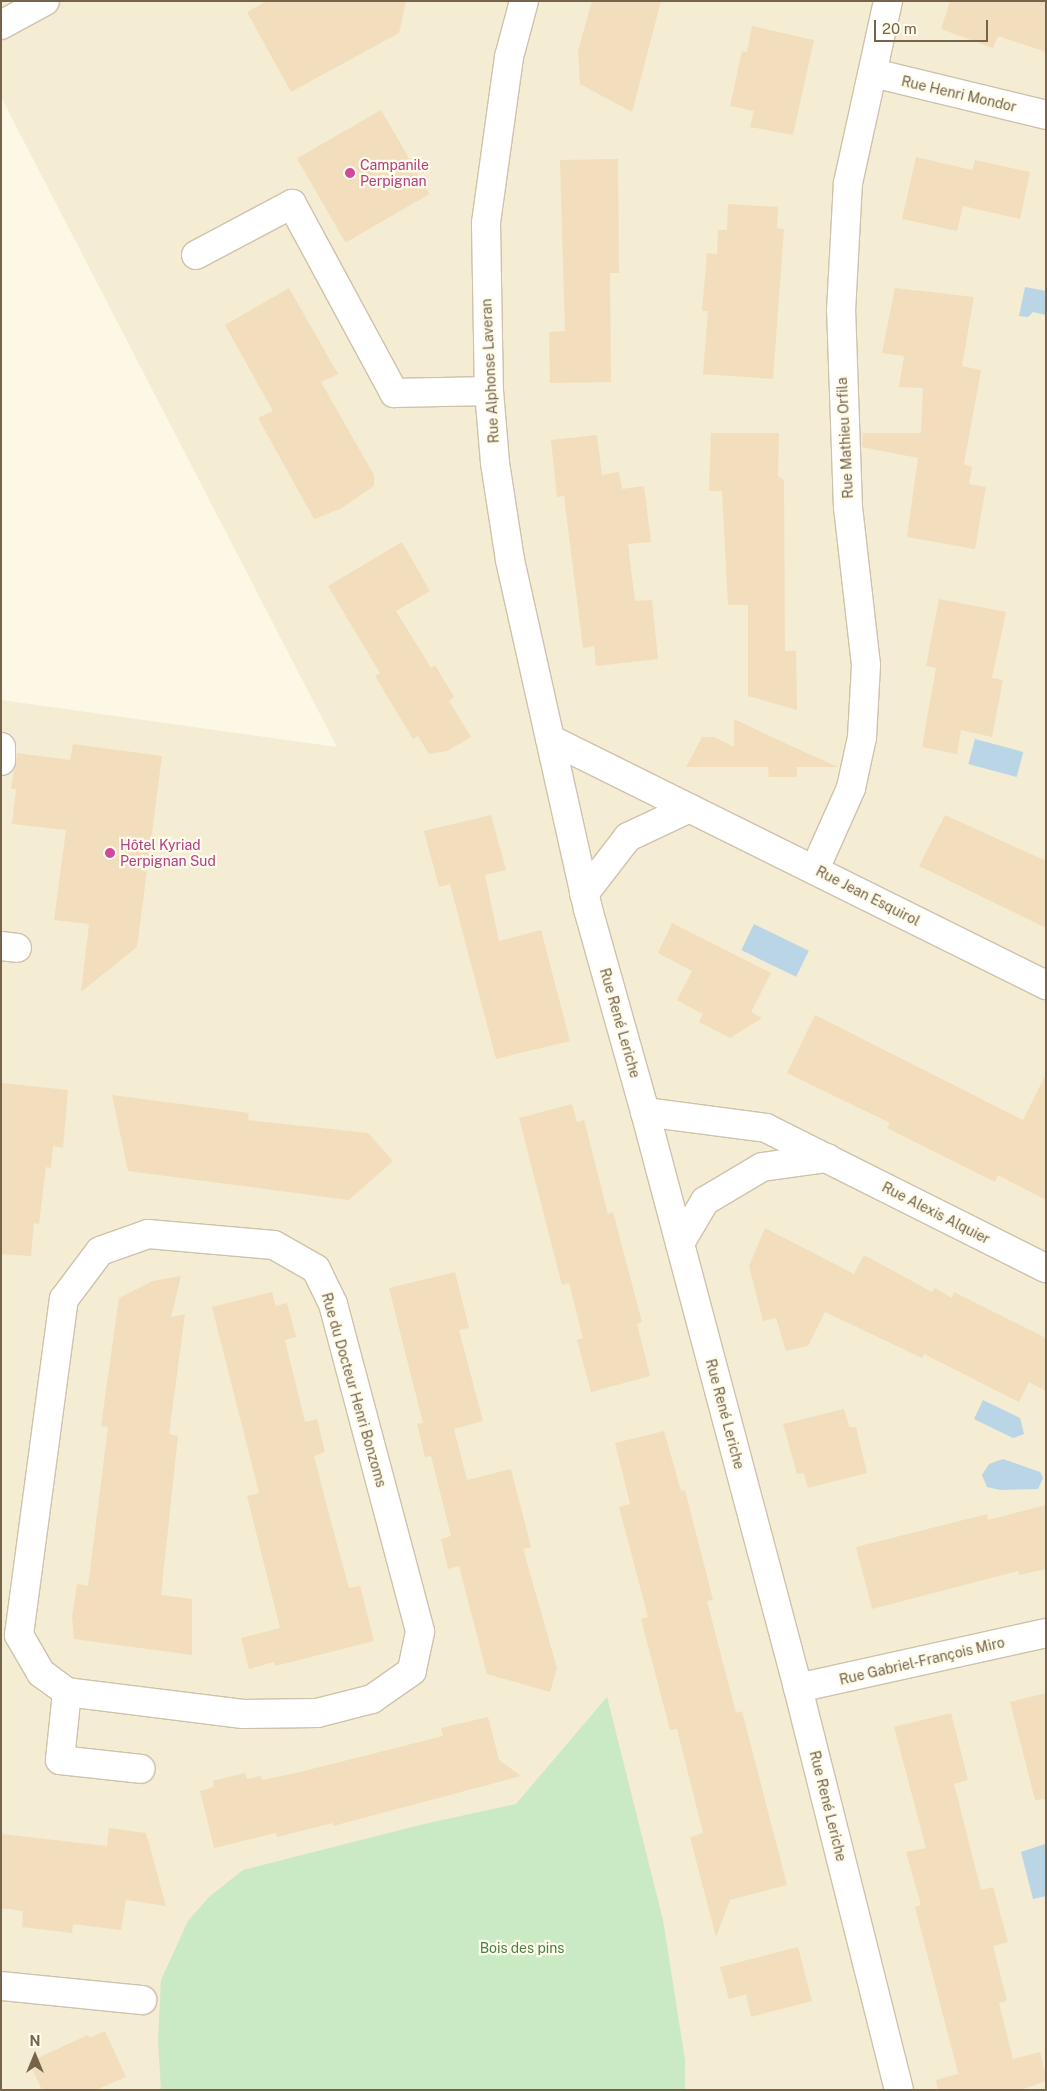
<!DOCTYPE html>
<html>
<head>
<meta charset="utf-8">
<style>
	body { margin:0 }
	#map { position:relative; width:1047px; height:2091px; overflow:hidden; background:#fcf8e5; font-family:"Public Sans",sans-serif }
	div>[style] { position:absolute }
	.residential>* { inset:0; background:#f4ecd3 }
	.green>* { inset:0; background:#caeac3 }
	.water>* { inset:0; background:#b9d5e6; transform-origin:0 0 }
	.building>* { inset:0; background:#f2debc; transform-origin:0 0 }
	.roads { filter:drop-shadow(1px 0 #cec2ab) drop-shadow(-1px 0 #cec2ab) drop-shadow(0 1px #cec2ab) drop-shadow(0 -1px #cec2ab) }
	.minor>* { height:28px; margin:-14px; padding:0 14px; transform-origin:14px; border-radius:14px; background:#fff }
	.dots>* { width:14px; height:14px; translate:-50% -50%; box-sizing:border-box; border:2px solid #fffceb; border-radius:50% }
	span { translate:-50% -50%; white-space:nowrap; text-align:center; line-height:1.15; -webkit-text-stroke:4.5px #fffceb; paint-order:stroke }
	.street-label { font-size:14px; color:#75634a }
	.hotel-label { font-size:14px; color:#b23c85 }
	.left { translate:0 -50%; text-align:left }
	.park-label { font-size:14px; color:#488144 }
	.frame { position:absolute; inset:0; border:2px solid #75634a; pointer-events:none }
	.north { position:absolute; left:10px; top:2031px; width:50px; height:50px; -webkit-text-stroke:4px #fffceb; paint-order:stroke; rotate:0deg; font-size:14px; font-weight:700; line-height:20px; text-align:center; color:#75634a }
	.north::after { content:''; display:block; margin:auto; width:18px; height:22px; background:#75634a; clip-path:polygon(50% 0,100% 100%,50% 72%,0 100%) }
	.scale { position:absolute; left:874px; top:20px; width:114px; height:22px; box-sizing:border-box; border:2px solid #75634a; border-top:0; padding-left:6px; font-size:15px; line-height:18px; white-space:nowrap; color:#75634a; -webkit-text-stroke:4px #fffceb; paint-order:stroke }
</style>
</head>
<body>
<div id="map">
	<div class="residential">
		<div style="clip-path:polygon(1px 1px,1046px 1px,1046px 2090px,1px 2090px,1px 700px,337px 747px,1px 97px)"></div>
	</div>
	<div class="green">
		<div style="clip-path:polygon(607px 1697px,663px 1920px,685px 2060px,685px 2090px,161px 2090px,158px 2040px,161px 1980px,188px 1921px,209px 1897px,243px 1870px,424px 1824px,516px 1804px)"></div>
	</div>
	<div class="water">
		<div style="clip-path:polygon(1025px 287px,1046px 291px,1046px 315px,1033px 312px,1028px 317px,1019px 316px)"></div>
		<div style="left:975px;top:739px;width:50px;height:26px;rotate:15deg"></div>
		<div style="left:754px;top:924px;width:61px;height:29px;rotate:26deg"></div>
		<div style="clip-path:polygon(983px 1400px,1020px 1418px,1024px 1434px,1013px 1438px,974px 1419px)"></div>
		<div style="clip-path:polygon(1003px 1459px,1040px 1472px,1043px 1478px,1038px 1489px,1000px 1490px,987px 1487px,982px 1475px,989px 1464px)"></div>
		<div style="clip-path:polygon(1045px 1844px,1046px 1896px,1033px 1899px,1021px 1852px)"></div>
	</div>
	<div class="building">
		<div style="clip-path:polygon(267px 1px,406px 1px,399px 33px,291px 92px,247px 12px)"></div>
		<div style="clip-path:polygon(592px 1px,661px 1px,632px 112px,580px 84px,578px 51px)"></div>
		<div style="clip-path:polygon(950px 1px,1046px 1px,1046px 52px,998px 36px,993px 48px,941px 29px)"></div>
		<div style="clip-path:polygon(752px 26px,814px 40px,793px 135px,750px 127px,754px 111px,730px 106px,742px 51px,747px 52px)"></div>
		<div style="left:381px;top:110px;width:97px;height:97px;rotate:60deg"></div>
		<div style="clip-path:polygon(916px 157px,972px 170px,975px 160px,1030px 172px,1020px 219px,963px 206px,957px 231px,902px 219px)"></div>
		<div style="clip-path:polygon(618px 159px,619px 273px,610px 273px,611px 382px,550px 383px,549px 332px,565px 331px,560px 160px)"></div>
		<div style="clip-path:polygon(728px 204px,778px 207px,777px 228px,784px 229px,773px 379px,703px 374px,708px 311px,702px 311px,707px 253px,717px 254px,718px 230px,727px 230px)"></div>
		<div style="clip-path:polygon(289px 288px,338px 374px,321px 382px,374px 475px,374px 486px,340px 509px,314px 519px,258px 418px,273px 411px,225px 325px)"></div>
		<div style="clip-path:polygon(895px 288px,974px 297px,962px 366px,981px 370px,964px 464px,972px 467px,969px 484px,986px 487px,975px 549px,907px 537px,918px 458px,862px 447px,863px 433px,921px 433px,923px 388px,899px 387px,904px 356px,882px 353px)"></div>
		<div style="clip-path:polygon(711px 433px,779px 433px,778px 476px,784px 480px,785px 651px,796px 651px,797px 710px,748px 696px,748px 605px,728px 605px,722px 491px,709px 491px)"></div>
		<div style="clip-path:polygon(597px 435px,602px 475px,619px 472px,622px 489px,644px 486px,651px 542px,628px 544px,635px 601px,652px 600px,658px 659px,596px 666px,594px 646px,583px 648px,564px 496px,557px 497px,551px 440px)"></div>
		<div style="clip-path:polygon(402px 542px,430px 591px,396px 611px,431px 668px,435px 665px,454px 697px,449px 701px,471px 737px,447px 751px,429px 754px,418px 736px,413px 739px,375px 676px,380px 673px,328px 586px)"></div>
		<div style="clip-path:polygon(939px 599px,1006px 612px,992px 678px,1003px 680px,992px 737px,961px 730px,957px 754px,922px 747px,936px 668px,926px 666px)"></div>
		<div style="clip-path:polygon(734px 719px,789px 745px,838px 767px,797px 767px,797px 777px,769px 777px,768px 767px,686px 767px,702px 737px,714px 737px,734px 747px)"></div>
		<div style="clip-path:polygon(73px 744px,162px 756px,137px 947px,81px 992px,89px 924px,54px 920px,66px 830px,12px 824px,16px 789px,11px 789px,17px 753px,70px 760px)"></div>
		<div style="clip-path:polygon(491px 815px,506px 870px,485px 875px,499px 941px,541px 930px,570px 1041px,496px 1059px,450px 884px,439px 887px,424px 831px)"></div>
		<div style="clip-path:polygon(945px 815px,1046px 861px,1046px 928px,919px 866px)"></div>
		<div style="clip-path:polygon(672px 923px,771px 973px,751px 1012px,762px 1018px,730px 1038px,699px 1022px,703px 1014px,677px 1000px,692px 971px,658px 953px)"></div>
		<div style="clip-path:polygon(815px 1015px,1023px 1120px,1046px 1074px,1046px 1200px,998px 1175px,995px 1182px,887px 1128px,890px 1123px,787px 1073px)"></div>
		<div style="clip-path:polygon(1px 1083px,68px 1090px,63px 1148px,53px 1146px,51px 1168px,46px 1167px,39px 1224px,34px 1223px,31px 1256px,1px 1254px)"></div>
		<div style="clip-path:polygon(112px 1095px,249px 1113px,248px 1120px,368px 1133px,393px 1161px,349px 1200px,128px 1171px)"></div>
		<div style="clip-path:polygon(572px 1104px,577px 1122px,584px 1120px,608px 1214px,613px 1212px,642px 1322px,637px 1324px,650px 1376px,591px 1392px,577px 1340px,583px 1338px,569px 1283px,562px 1285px,519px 1118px)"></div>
		<div style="clip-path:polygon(765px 1228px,854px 1274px,864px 1255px,932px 1292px,935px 1288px,952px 1298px,954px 1292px,1046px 1338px,1046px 1391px,1029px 1382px,1019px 1402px,924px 1354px,922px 1358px,825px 1312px,808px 1346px,786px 1351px,776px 1318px,763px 1321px,749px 1266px)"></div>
		<div style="clip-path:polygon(455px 1272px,469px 1328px,459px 1330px,483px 1421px,454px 1429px,467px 1480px,511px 1469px,531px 1547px,523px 1549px,557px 1668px,550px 1692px,487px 1674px,459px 1566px,448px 1569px,441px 1539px,451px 1536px,431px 1456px,425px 1457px,417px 1424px,423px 1423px,389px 1288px)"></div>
		<div style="clip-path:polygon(181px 1276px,171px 1317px,185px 1314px,169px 1434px,178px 1436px,161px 1595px,192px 1599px,192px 1655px,74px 1639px,72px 1617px,77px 1584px,88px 1586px,108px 1427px,101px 1426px,119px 1298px,153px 1281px)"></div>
		<div style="clip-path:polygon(272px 1292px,276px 1306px,287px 1303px,296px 1337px,285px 1340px,305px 1422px,317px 1419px,325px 1452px,314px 1456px,334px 1533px,349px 1588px,360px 1586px,374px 1641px,275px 1666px,274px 1662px,249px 1669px,241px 1638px,280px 1628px,247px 1496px,259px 1493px,212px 1307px)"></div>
		<div style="clip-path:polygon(844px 1409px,849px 1427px,856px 1427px,867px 1473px,808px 1488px,804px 1473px,797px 1474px,783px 1424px)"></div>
		<div style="clip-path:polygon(664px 1431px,681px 1491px,685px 1490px,713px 1600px,707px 1601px,736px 1713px,742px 1711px,787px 1885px,730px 1900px,716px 1937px,690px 1837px,703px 1833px,677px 1729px,670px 1730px,641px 1619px,648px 1617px,619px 1507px,630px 1504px,615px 1443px)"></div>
		<div style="clip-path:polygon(1046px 1505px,1046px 1569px,1019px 1575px,1018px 1571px,872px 1609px,856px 1547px,987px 1514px,988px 1520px)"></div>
		<div style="clip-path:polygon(1046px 1693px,1046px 1799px,1035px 1800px,1010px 1702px)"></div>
		<div style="clip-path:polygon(951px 1713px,968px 1780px,954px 1784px,981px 1890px,993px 1887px,1008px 1942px,993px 1946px,1007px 2001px,999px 2003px,1013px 2059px,1040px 2052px,1046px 2075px,1046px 2081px,1021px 2090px,938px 2090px,936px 2080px,964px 2072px,958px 2073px,915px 1907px,921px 1905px,906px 1852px,926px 1848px,894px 1727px)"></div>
		<div style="clip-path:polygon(488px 1717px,499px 1760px,521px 1776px,333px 1826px,333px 1823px,277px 1837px,276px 1833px,214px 1848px,200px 1791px,214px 1787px,213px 1781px,245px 1773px,247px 1779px,261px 1776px,262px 1780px,300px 1772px,443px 1736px,441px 1728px)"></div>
		<div style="clip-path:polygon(109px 1828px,146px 1833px,166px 1906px,126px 1900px,121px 1930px,73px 1924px,72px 1933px,22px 1927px,23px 1911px,1px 1908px,1px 1834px,107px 1846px)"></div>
		<div style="clip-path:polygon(798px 1947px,812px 2001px,751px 2017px,746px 1994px,729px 1999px,720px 1967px)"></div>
		<div style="clip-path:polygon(105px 2031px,126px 2077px,96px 2090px,42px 2090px,29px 2062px,88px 2035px,89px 2038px)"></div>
	</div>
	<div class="roads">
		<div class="minor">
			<div style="left:524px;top:1px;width:58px;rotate:105deg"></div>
			<div style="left:509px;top:57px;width:168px;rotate:97.9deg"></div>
			<div style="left:486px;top:223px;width:168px;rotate:89deg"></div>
			<div style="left:489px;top:391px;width:72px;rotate:85.2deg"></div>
			<div style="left:495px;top:463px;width:98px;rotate:81.2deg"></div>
			<div style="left:510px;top:560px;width:358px;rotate:77.4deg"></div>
			<div style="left:588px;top:909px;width:211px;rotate:74.3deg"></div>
			<div style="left:645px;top:1112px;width:596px;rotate:75.12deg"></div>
			<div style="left:798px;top:1688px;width:414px;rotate:75.9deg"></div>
			<div style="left:1px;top:25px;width:50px;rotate:-28.6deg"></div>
			<div style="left:873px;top:73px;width:178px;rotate:13.6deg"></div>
			<div style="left:196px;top:255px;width:109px;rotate:-28deg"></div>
			<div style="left:292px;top:204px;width:215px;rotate:61.6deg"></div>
			<div style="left:394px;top:393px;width:95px;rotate:-1.2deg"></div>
			<div style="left:550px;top:739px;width:554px;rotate:26.38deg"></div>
			<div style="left:1px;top:747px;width:14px;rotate:90deg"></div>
			<div style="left:815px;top:869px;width:89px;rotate:-66deg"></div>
			<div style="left:851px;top:788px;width:52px;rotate:-77.8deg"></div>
			<div style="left:862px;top:737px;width:72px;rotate:-86.8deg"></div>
			<div style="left:866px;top:665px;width:158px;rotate:-96.5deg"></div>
			<div style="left:848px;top:508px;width:197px;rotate:-92deg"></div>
			<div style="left:841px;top:311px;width:128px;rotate:-86.9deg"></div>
			<div style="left:848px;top:183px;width:186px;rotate:-77.6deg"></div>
			<div style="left:584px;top:894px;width:72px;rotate:-52.3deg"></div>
			<div style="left:628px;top:837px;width:68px;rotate:-25.1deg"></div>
			<div style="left:1px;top:946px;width:16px;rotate:7deg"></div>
			<div style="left:645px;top:1112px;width:122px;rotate:7.5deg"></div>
			<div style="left:766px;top:1128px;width:313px;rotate:26.6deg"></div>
			<div style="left:148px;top:1234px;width:126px;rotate:5deg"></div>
			<div style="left:274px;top:1245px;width:48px;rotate:29.7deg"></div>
			<div style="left:316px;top:1269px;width:39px;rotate:64deg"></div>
			<div style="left:333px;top:1304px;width:339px;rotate:75.1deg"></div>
			<div style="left:420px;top:1632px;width:40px;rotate:102deg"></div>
			<div style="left:412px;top:1671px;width:49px;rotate:145deg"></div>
			<div style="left:372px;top:1699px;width:57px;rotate:165.7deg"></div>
			<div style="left:317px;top:1713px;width:74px;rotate:179.2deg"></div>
			<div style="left:243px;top:1714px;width:177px;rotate:-172.9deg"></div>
			<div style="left:67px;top:1692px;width:32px;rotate:-144deg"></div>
			<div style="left:41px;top:1673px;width:44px;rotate:-120.1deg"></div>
			<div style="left:19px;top:1635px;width:339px;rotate:-82.4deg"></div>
			<div style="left:64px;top:1299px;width:60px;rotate:-53.1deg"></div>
			<div style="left:100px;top:1251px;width:51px;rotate:-19.5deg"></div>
			<div style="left:680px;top:1243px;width:49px;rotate:-59.2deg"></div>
			<div style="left:705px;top:1201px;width:66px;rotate:-30.8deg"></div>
			<div style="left:762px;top:1167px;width:66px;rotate:-7.9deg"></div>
			<div style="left:798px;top:1688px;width:254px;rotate:-12.5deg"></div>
			<div style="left:67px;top:1692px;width:68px;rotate:95.9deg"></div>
			<div style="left:60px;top:1760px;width:81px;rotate:6.3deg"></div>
			<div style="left:1px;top:1986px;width:142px;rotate:5.7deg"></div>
		</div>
	</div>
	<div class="dots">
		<div style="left:350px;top:173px;background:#d1479c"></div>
		<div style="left:110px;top:853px;background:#d1479c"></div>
	</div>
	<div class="street-label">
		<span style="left:959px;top:94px;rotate:13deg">Rue Henri Mondor</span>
		<span style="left:490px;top:371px;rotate:-93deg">Rue Alphonse Laveran</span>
		<span style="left:845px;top:438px;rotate:-93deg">Rue Mathieu Orfila</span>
		<span style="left:868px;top:896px;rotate:27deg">Rue Jean Esquirol</span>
		<span style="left:620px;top:1023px;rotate:74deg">Rue René Leriche</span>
		<span style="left:936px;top:1213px;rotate:27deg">Rue Alexis Alquier</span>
		<span style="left:354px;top:1390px;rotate:74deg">Rue du Docteur Henri Bonzoms</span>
		<span style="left:725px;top:1414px;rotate:75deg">Rue René Leriche</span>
		<span style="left:922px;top:1661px;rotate:-13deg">Rue Gabriel-François Miro</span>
		<span style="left:828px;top:1806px;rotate:76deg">Rue René Leriche</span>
	</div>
	<div class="hotel-label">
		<span class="left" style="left:360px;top:173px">Campanile<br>Perpignan</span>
		<span class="left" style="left:120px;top:853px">Hôtel Kyriad<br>Perpignan Sud</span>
	</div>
	<div class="park-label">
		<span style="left:522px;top:1948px">Bois des pins</span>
	</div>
	<div class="frame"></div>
	<div class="north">N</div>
	<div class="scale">20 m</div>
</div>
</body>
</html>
